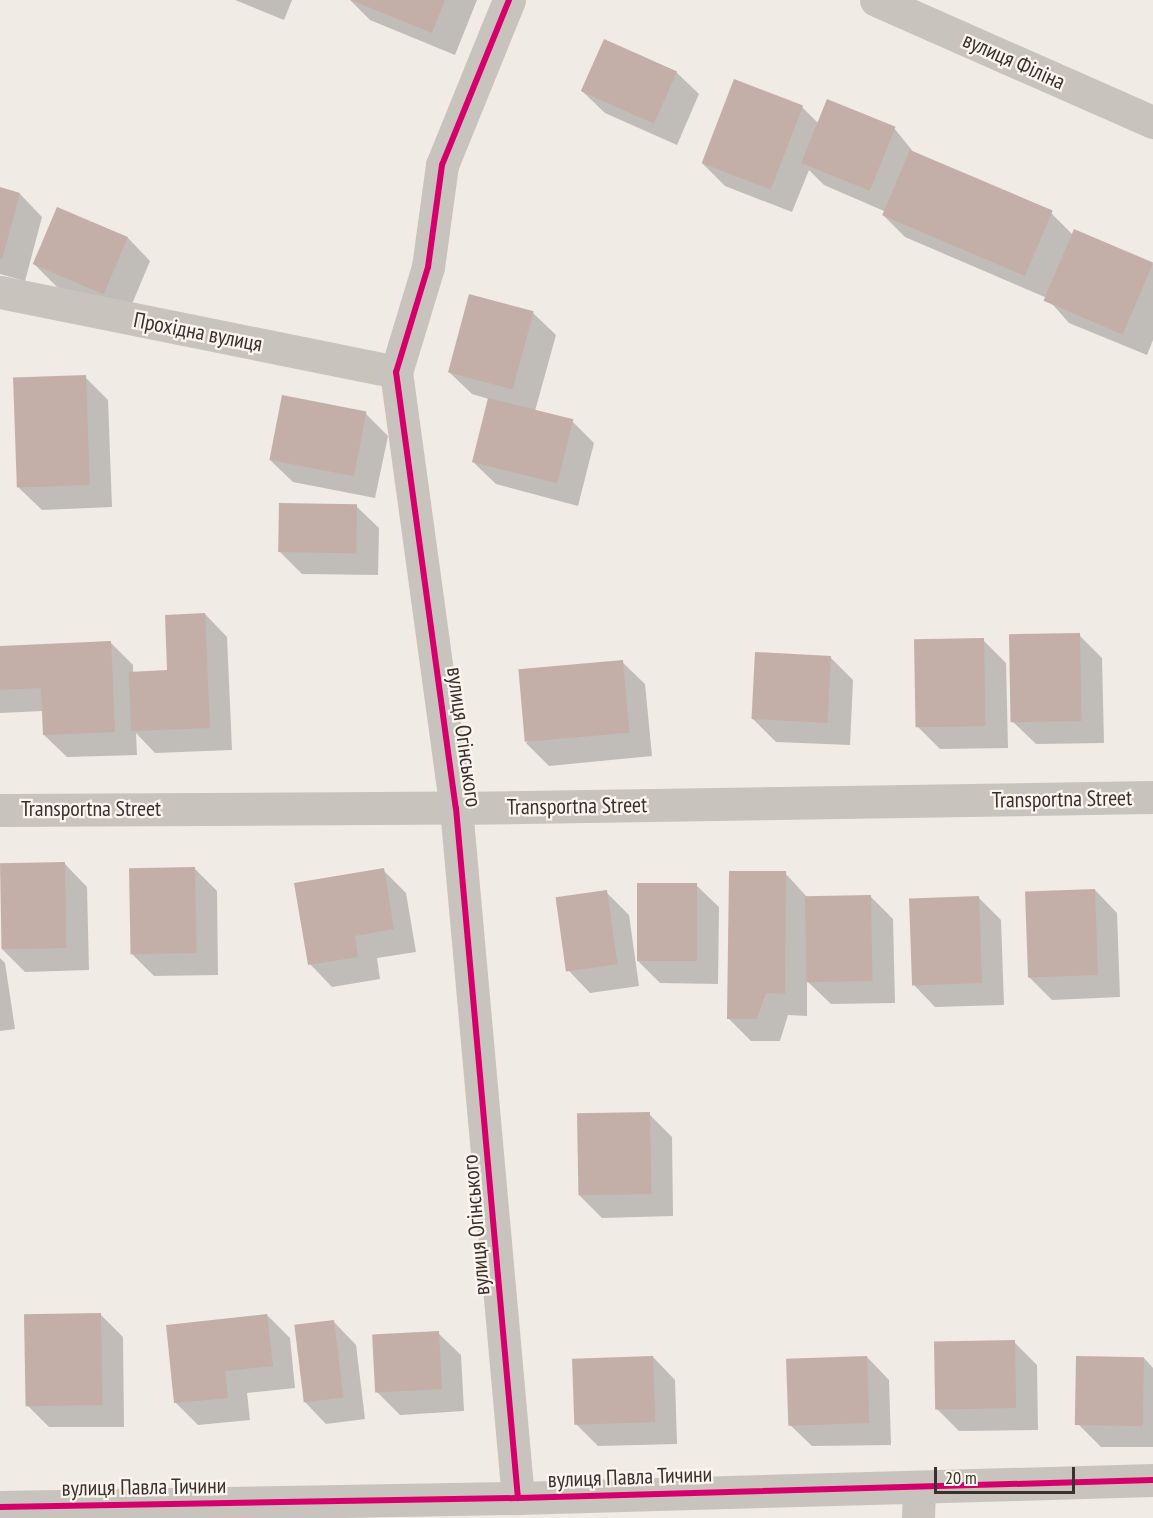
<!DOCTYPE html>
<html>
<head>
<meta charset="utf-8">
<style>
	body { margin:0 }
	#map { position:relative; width:1153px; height:1518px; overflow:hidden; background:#f0ebe5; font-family:"PT Sans Narrow",sans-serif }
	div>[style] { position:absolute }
	.shadow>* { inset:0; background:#0003 }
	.building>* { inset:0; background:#c3afa7; transform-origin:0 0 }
	.minor>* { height:33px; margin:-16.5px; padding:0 16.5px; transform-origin:16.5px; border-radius:16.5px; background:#c9c3be }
	.cycleway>* { height:6px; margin:-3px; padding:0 3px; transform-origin:3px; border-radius:3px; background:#d6006c }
	span { translate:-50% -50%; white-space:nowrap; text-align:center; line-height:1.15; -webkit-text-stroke:4.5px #fbf5ee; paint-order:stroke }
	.street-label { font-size:22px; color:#3b302b }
	.scale { position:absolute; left:934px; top:1467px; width:141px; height:27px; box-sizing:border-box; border:3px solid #3b302b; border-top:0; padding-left:8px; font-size:18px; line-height:21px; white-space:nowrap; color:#3b302b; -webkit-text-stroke:4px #fbf5ee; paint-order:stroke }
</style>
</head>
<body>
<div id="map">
	<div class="shadow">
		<div style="clip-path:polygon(235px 0,292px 0,284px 20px)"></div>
		<div style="clip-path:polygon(350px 0,477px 0,455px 55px,370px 20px)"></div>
		<div style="clip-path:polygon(676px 72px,699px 94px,677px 145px,605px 113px,582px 91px)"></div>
		<div style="clip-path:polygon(802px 107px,818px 123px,894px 128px,915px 154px,1051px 213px,1073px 235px,1075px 231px,1153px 264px,1153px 340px,1147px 355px,1069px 323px,1047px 298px,905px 237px,883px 215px,884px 211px,824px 185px,809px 170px,792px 212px,725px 186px,702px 163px)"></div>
		<div style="clip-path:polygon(0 189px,20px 194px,42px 217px,25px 281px,0 274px)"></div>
		<div style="clip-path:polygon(58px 209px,128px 238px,150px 261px,127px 316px,57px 287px,34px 264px)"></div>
		<div style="clip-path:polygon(533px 313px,556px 335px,535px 411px,572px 421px,594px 443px,578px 506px,496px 484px,473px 462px,489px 399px,472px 394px,449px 372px)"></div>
		<div style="clip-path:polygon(85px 377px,108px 400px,112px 507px,42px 510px,19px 488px)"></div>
		<div style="clip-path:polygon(365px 413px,388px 436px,375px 498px,293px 482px,270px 460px)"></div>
		<div style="clip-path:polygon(356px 506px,379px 528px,378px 575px,302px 574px,280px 552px)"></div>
		<div style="clip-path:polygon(205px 614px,227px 637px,232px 750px,155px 753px,136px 733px,137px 755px,67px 757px,44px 735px,43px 711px,0 713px,0 647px,110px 642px,133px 665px,133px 674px,169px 672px)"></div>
		<div style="clip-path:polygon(1079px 635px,1102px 658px,1104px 743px,1036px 744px,1013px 722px)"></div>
		<div style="clip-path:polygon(983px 640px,1006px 663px,1008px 748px,940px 749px,918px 727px)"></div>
		<div style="clip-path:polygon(831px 658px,853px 680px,850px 745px,776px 742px,753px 719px)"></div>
		<div style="clip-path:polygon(622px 662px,645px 684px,652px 756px,549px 766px,526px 743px)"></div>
		<div style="clip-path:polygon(65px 864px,87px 887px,89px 970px,25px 972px,2px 949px)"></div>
		<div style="clip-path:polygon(194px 868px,217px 891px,218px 975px,154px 976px,131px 953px)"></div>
		<div style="clip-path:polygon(383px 870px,406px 893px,416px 952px,377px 958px,380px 979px,332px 987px,310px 964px)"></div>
		<div style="clip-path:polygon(785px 873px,808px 898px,870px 896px,893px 919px,895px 1003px,831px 1004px,807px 981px,807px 1016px,788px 1015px,780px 1041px,751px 1041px,728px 1018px)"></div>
		<div style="clip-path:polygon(696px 885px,719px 907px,718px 984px,660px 983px,638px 961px)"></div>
		<div style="clip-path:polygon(1095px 890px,1117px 913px,1120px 997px,1052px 1000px,1029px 977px)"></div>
		<div style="clip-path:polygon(606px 892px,629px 915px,639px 986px,590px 993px,568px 970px)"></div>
		<div style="clip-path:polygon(979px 898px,1001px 920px,1004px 1005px,935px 1007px,913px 984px)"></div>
		<div style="clip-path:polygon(0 958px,5px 963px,15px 1029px,0 1031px)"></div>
		<div style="clip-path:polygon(649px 1114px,672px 1137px,673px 1216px,602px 1218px,579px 1195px)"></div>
		<div style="clip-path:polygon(101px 1315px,123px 1337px,124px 1427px,49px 1427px,27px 1405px)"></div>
		<div style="clip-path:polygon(267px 1315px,290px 1338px,295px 1388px,247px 1393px,250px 1420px,198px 1425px,176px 1403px)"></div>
		<div style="clip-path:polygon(334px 1322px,356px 1345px,365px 1419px,326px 1424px,304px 1401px)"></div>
		<div style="clip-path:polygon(438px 1333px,461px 1355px,464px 1411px,400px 1415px,377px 1392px)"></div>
		<div style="clip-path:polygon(1014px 1342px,1037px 1365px,1038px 1430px,959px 1431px,937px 1409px)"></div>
		<div style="clip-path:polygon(653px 1357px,675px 1380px,677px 1444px,598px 1446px,576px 1424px)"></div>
		<div style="clip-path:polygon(867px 1357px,889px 1380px,891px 1445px,812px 1446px,789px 1424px)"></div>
		<div style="clip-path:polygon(1144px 1358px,1153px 1368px,1153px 1447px,1101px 1447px,1078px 1424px)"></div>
	</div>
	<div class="building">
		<div style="clip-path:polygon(351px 0,445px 0,432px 33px)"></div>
		<div style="left:604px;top:39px;width:80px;height:57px;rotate:24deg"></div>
		<div style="left:734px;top:79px;width:74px;height:90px;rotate:21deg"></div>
		<div style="left:827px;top:99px;width:74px;height:69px;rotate:22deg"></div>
		<div style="left:910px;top:150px;width:155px;height:71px;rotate:23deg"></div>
		<div style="clip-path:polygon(0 187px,20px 193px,2px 259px,0 259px)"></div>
		<div style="left:57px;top:207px;width:77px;height:62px;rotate:23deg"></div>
		<div style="left:1074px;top:229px;width:86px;height:78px;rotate:23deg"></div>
		<div style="left:469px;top:294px;width:67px;height:81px;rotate:15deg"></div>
		<div style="left:86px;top:375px;width:110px;height:73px;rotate:88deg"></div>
		<div style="left:282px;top:395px;width:86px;height:66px;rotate:11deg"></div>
		<div style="left:488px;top:398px;width:88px;height:66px;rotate:14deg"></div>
		<div style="left:279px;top:503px;width:78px;height:49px;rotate:1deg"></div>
		<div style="clip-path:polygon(205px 613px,210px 728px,131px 731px,129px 672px,167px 670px,165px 615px)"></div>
		<div style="left:1080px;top:633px;width:88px;height:71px;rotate:89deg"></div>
		<div style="left:984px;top:638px;width:88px;height:70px;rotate:89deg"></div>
		<div style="clip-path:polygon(111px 641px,115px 732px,43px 735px,41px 688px,0 690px,0 646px)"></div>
		<div style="left:755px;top:652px;width:76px;height:67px;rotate:3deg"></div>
		<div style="left:623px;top:660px;width:73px;height:105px;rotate:85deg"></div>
		<div style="left:65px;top:862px;width:86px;height:65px;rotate:89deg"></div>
		<div style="left:195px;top:867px;width:86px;height:66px;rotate:89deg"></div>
		<div style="clip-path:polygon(384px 868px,394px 929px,355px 936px,358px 957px,308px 965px,294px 883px)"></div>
		<div style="clip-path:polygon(729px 871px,786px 871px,785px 994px,766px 993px,757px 1019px,727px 1019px)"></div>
		<div style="left:637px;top:883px;width:60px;height:78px"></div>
		<div style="left:1095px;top:889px;width:86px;height:70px;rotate:88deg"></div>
		<div style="left:607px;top:890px;width:75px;height:52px;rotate:82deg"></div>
		<div style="left:871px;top:895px;width:86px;height:66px;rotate:89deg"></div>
		<div style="left:979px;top:896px;width:87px;height:70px;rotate:88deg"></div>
		<div style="left:650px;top:1112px;width:82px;height:73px;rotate:89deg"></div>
		<div style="left:101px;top:1313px;width:92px;height:77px;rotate:89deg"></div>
		<div style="clip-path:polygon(267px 1314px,273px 1366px,225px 1371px,228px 1398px,174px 1403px,166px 1325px)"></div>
		<div style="left:334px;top:1320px;width:78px;height:40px;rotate:83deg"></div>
		<div style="left:439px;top:1331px;width:58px;height:67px;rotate:87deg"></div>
		<div style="left:1015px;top:1340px;width:68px;height:81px;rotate:89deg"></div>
		<div style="left:653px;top:1356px;width:66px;height:81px;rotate:88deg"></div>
		<div style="left:867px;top:1356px;width:67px;height:81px;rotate:88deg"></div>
		<div style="left:1076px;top:1356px;width:68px;height:69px;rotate:1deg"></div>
	</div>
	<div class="minor">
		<div style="left:509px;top:0;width:178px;rotate:112.1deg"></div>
		<div style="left:442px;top:165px;width:103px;rotate:97.8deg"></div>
		<div style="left:428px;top:267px;width:110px;rotate:106.9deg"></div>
		<div style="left:396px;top:372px;width:440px;rotate:82.2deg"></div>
		<div style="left:456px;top:808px;width:693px;rotate:84.87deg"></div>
		<div style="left:876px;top:0;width:303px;rotate:23.8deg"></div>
		<div style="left:0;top:292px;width:404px;rotate:11.4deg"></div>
		<div style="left:0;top:810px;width:456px;rotate:-0.3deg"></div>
		<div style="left:456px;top:808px;width:697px;rotate:-0.9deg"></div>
		<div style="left:0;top:1507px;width:518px;rotate:-1deg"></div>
		<div style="left:518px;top:1498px;width:635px;rotate:-1.62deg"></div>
		<div style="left:918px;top:1518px;width:30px;rotate:-88deg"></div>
	</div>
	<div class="cycleway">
		<div style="left:509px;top:0;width:178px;rotate:112.1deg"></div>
		<div style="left:442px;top:165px;width:103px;rotate:97.8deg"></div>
		<div style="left:428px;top:267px;width:110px;rotate:106.9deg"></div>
		<div style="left:396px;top:372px;width:440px;rotate:82.2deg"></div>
		<div style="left:456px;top:808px;width:693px;rotate:84.87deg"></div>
		<div style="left:0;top:1507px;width:518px;rotate:-1deg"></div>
		<div style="left:518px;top:1498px;width:635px;rotate:-1.62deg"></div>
	</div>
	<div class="street-label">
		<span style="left:1014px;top:61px;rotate:24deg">вулиця Філіна</span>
		<span style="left:198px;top:332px;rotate:11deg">Прохідна вулиця</span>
		<span style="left:464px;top:737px;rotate:82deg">вулиця Огінського</span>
		<span style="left:1062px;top:799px;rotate:-1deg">Transportna Street</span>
		<span style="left:577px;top:806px;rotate:-1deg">Transportna Street</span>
		<span style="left:91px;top:809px">Transportna Street</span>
		<span style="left:476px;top:1225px;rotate:-95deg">вулиця Огінського</span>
		<span style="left:630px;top:1477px;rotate:-2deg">вулиця Павла Тичини</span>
		<span style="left:144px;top:1487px;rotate:-1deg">вулиця Павла Тичини</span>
	</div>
	<div class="scale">20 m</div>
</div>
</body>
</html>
